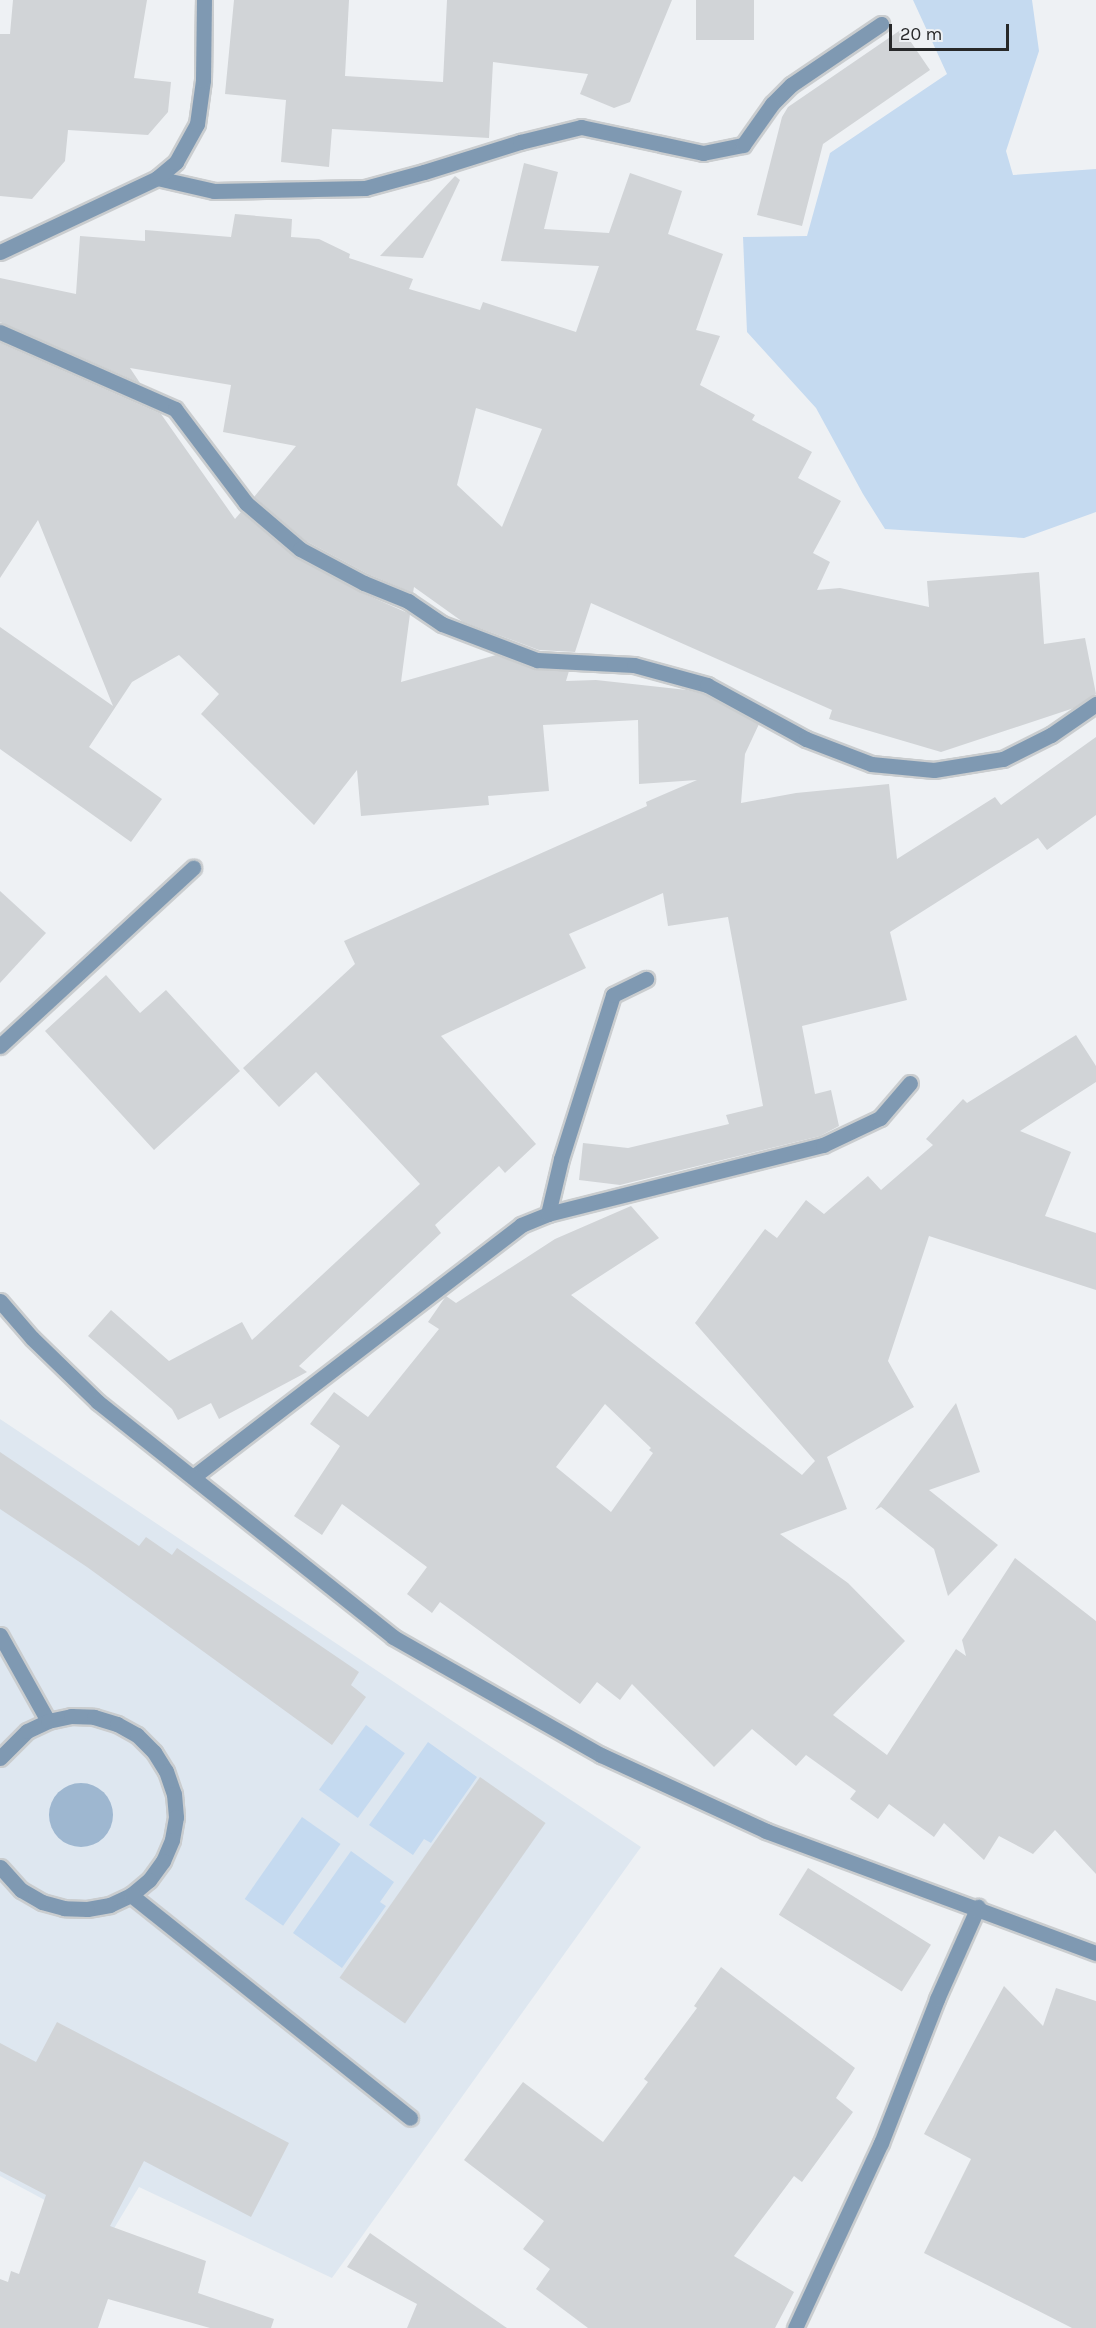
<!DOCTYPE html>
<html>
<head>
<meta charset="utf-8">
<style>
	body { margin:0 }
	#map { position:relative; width:1096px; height:2328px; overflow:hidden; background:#eef1f4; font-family:Karla,sans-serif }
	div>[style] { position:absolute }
	.built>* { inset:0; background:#dee7f0 }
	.green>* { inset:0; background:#c5daf0; transform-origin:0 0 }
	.water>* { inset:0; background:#9eb7d0 }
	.round { border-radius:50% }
	.building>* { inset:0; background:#d1d4d7; transform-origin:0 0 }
	.roads { filter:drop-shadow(2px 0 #cacdcf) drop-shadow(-2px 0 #cacdcf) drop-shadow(0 2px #cacdcf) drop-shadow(0 -2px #cacdcf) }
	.service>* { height:15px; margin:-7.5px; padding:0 7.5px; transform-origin:7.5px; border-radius:7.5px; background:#7f99b2 }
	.minor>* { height:15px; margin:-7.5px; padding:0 7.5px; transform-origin:7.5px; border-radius:7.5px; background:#7f99b2 }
	.tertiary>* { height:15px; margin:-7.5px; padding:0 7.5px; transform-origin:7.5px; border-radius:7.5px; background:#7f99b2 }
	span { translate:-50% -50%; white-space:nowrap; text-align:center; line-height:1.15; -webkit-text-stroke:6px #eef1f4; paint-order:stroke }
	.scale { position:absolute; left:889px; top:24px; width:120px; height:27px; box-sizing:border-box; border:3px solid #272829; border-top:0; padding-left:8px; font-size:18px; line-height:21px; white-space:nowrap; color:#272829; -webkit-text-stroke:4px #eef1f4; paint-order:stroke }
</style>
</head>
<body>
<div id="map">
	<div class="built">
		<div style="clip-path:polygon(0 1419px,641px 1847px,332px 2278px,139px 2187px,110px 2235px,0 2176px)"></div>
	</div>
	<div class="green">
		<div style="clip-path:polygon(913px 0,1032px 0,1039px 51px,1006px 151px,1013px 175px,1096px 169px,1096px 512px,1024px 538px,885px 529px,863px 494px,816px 408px,747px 332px,743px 237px,807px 236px,830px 153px,947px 74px)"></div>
		<div style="left:366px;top:1725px;width:48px;height:80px;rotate:36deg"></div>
		<div style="clip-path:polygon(428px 1742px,477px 1777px,431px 1843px,424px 1839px,413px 1855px,369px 1825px)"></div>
		<div style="left:302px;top:1817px;width:47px;height:100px;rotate:35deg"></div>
		<div style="clip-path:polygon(351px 1851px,394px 1882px,380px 1902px,386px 1906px,342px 1968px,293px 1933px)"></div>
	</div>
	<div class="water">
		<div class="round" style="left:49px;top:1783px;width:64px;height:64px"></div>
	</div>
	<div class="building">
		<div style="clip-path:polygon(13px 0,147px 0,134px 78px,171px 82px,168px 112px,148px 135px,68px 130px,65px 161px,32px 199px,0 196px,0 34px,10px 34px)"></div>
		<div style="clip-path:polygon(234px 0,349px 0,345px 76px,443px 82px,447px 0,672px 0,630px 102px,614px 108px,580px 94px,588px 74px,493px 62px,489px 138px,332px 129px,329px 167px,281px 162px,286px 100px,225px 94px)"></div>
		<div style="left:696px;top:0;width:58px;height:40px"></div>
		<div style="clip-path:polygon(902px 29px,930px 70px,823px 144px,802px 226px,757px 215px,782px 117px,788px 107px)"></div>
		<div style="clip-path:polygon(evenodd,524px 163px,558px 172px,544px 229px,609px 233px,630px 173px,682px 191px,668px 234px,723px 254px,696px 330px,720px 336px,700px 385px,755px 415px,752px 420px,812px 452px,798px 478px,841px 501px,813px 553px,830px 562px,817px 590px,840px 588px,929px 607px,927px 581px,1039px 572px,1044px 644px,1085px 638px,1096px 694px,1074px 708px,941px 752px,829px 719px,832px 710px,591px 603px,575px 652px,539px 650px,463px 622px,414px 587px,413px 593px,368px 574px,306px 541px,254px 497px,296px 446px,223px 432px,231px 385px,130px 368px,140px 383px,0 322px,0 278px,76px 294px,80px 236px,145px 241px,145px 230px,231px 237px,235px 214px,292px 219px,291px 237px,319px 239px,350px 254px,349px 258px,413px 279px,409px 289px,480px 310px,483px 302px,576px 332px,599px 266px,501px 261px,524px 163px,476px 408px,542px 429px,502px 527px,457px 485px,476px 408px)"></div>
		<div style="clip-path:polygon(455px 176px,460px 180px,423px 258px,380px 256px)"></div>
		<div style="clip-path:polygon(0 343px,161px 414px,235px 519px,241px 512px,295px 557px,360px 592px,410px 614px,401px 682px,496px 655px,534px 669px,569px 671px,566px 681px,596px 680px,687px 690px,703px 694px,759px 724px,745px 754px,741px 803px,796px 793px,889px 784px,897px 859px,995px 797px,1001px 805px,1096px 737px,1096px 815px,1047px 850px,1038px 838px,890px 932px,907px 1000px,802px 1026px,815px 1094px,831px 1090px,839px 1126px,820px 1136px,620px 1185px,579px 1180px,583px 1143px,628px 1148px,729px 1124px,726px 1115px,763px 1106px,728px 917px,668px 926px,663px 893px,569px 934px,586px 968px,441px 1036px,536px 1144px,505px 1173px,499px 1166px,435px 1225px,441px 1233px,299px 1366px,307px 1372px,219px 1419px,211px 1403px,178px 1420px,172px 1409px,88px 1336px,111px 1310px,169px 1361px,242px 1322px,252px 1340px,420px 1184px,316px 1072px,279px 1107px,243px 1068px,355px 964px,344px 941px,647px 806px,646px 802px,697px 780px,639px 784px,638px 720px,543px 725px,549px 791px,488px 796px,489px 805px,361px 816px,357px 770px,314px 825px,201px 714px,219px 694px,179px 655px,132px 682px,89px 747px,162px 799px,131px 842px,0 749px,0 627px,113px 706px,38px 520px,0 578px)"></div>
		<div style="clip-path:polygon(0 891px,46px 933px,0 983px)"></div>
		<div style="clip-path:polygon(106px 975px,140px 1013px,166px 990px,240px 1071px,154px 1150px,45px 1031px)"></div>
		<div style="clip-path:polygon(evenodd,1076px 1035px,1096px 1066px,1096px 1082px,1020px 1131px,1071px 1152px,1045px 1216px,1096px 1233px,1096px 1290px,929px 1236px,888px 1361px,914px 1407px,827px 1457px,847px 1509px,780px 1534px,848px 1583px,905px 1641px,833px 1715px,887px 1755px,956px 1649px,966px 1656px,962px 1640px,1015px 1558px,1096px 1621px,1096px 1874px,1055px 1830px,1033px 1854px,999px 1836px,984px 1860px,944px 1823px,934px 1837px,889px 1804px,878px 1819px,850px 1799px,856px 1791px,806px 1755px,796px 1766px,752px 1729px,714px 1767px,632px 1684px,620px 1700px,597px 1682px,580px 1704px,440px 1602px,432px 1613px,407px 1594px,427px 1567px,342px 1504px,322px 1535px,294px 1516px,340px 1446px,310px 1424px,334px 1392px,368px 1417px,439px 1329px,428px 1322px,446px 1296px,456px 1303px,555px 1239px,631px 1206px,659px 1238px,571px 1295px,802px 1475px,815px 1461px,695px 1323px,765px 1229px,777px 1238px,806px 1200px,824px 1214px,868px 1176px,881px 1190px,933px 1145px,926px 1139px,963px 1099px,967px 1103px,1076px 1035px,605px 1404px,651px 1448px,649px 1450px,653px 1453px,611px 1512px,556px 1467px,605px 1404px)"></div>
		<div style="clip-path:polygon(956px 1403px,980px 1472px,929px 1490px,998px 1545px,948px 1596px,934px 1549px,881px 1507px,875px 1510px)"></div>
		<div style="clip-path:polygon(0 1452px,139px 1546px,146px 1537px,172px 1555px,177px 1548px,359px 1672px,351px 1685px,366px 1697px,332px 1745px,87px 1567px,0 1509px)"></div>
		<div style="left:480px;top:1777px;width:80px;height:245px;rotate:35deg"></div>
		<div style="left:808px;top:1868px;width:145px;height:55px;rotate:32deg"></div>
		<div style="clip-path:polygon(721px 1967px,855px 2068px,836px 2098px,853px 2112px,802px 2182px,794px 2176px,734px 2256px,794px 2292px,775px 2328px,588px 2328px,536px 2289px,550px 2269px,523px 2249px,544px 2221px,464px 2160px,523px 2082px,603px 2142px,648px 2082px,644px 2079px,697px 2008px,694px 2006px)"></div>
		<div style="clip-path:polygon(1004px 1986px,1043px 2026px,1056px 1988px,1096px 2001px,1096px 2328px,1072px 2328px,924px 2253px,971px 2159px,924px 2134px)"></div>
		<div style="clip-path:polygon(57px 2022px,289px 2143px,251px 2217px,144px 2161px,110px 2226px,206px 2261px,198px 2293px,274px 2319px,271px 2328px,210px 2328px,108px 2299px,98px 2328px,0 2328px,0 2279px,8px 2282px,11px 2271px,19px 2274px,46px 2195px,0 2171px,0 2043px,36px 2062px)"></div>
		<div style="clip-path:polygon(370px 2233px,504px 2326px,507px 2328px,407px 2328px,417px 2304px,347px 2267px)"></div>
	</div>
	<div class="roads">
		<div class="service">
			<div style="left:772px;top:104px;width:27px;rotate:-45deg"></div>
			<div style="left:791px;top:85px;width:109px;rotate:-34.1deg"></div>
			<div style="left:0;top:1046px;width:263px;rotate:-42.7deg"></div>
			<div style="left:548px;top:1214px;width:57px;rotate:-76.7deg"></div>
			<div style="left:561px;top:1159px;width:172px;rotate:-72.4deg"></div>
			<div style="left:613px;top:995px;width:37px;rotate:-26deg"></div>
			<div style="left:0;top:1635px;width:98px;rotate:60.8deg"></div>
			<div style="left:0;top:1758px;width:38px;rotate:-45deg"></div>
			<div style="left:27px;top:1731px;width:23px;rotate:-25deg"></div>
			<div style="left:48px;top:1721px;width:24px;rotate:-12deg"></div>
			<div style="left:71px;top:1716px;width:23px;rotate:2deg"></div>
			<div style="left:94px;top:1717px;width:24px;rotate:17deg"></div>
			<div style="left:117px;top:1724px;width:23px;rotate:29deg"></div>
			<div style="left:137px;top:1735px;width:24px;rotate:45deg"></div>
			<div style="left:154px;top:1752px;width:22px;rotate:58deg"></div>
			<div style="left:166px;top:1771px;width:24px;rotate:71deg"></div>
			<div style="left:174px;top:1794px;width:23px;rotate:85deg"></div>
			<div style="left:176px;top:1817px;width:23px;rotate:100deg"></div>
			<div style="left:172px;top:1840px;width:23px;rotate:113deg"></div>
			<div style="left:163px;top:1861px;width:24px;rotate:126deg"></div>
			<div style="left:149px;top:1880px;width:23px;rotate:140deg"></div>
			<div style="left:131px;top:1895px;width:23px;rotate:155deg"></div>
			<div style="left:110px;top:1905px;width:23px;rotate:170deg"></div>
			<div style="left:87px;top:1909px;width:23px;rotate:-178deg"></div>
			<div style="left:64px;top:1908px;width:23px;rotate:-165deg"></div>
			<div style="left:42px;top:1902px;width:24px;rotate:-150deg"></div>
			<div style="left:21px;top:1890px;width:31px;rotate:-132deg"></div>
			<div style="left:131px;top:1895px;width:357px;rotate:38.6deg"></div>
		</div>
		<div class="minor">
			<div style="left:157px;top:178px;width:58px;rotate:12.8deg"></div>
			<div style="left:214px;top:191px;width:151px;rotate:-1.1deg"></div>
			<div style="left:365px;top:188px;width:61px;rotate:-15.2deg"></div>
			<div style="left:424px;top:172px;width:101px;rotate:-17.4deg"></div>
			<div style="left:520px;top:142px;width:63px;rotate:-13.8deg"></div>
			<div style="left:581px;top:127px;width:125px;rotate:12deg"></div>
			<div style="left:703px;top:153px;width:41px;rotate:-11.3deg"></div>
			<div style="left:743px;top:145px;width:50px;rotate:-54.7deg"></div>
			<div style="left:0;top:252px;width:174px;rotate:-25.2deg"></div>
			<div style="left:157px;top:178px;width:25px;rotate:-40deg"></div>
			<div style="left:176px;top:162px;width:43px;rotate:-61.1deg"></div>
			<div style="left:197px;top:124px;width:44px;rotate:-82.2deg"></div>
			<div style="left:203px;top:80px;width:80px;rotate:-89.3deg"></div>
			<div style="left:0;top:332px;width:191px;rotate:23.7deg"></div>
			<div style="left:175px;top:409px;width:118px;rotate:52.9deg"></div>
			<div style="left:246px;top:503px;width:71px;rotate:40.4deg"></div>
			<div style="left:300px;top:549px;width:72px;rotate:28deg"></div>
			<div style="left:364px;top:583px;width:48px;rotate:22.2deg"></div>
			<div style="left:408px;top:601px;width:41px;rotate:34.1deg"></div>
			<div style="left:442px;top:624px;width:102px;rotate:20.8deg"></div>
			<div style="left:537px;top:660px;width:97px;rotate:3deg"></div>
			<div style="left:634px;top:665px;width:76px;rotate:15.3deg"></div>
			<div style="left:707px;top:685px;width:113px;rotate:28.6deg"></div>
			<div style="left:806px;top:739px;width:70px;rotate:21deg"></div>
			<div style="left:871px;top:764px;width:63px;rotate:5.4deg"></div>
			<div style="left:934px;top:770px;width:70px;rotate:-9.1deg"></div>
			<div style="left:1003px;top:759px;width:54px;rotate:-26.6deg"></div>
			<div style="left:1051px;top:735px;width:55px;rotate:-34.6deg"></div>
			<div style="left:193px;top:1477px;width:414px;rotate:-37.5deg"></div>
			<div style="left:521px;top:1225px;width:29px;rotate:-22deg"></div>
			<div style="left:548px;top:1214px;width:284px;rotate:-14.1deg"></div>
			<div style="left:823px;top:1145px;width:63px;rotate:-25.3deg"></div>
			<div style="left:880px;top:1118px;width:46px;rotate:-49.4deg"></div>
			<div style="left:795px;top:2328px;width:204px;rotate:-65.1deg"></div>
			<div style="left:881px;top:2143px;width:155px;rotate:-68.7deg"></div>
			<div style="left:937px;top:1999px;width:101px;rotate:-66deg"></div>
		</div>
		<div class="tertiary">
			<div style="left:0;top:1301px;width:49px;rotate:49.1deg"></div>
			<div style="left:32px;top:1338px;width:92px;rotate:44.1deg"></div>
			<div style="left:98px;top:1402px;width:377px;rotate:38.5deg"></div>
			<div style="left:393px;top:1637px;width:239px;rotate:29.6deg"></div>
			<div style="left:601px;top:1755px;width:182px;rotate:24.7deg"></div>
			<div style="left:766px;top:1831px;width:352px;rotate:20.3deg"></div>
		</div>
	</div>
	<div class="scale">20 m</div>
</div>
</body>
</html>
